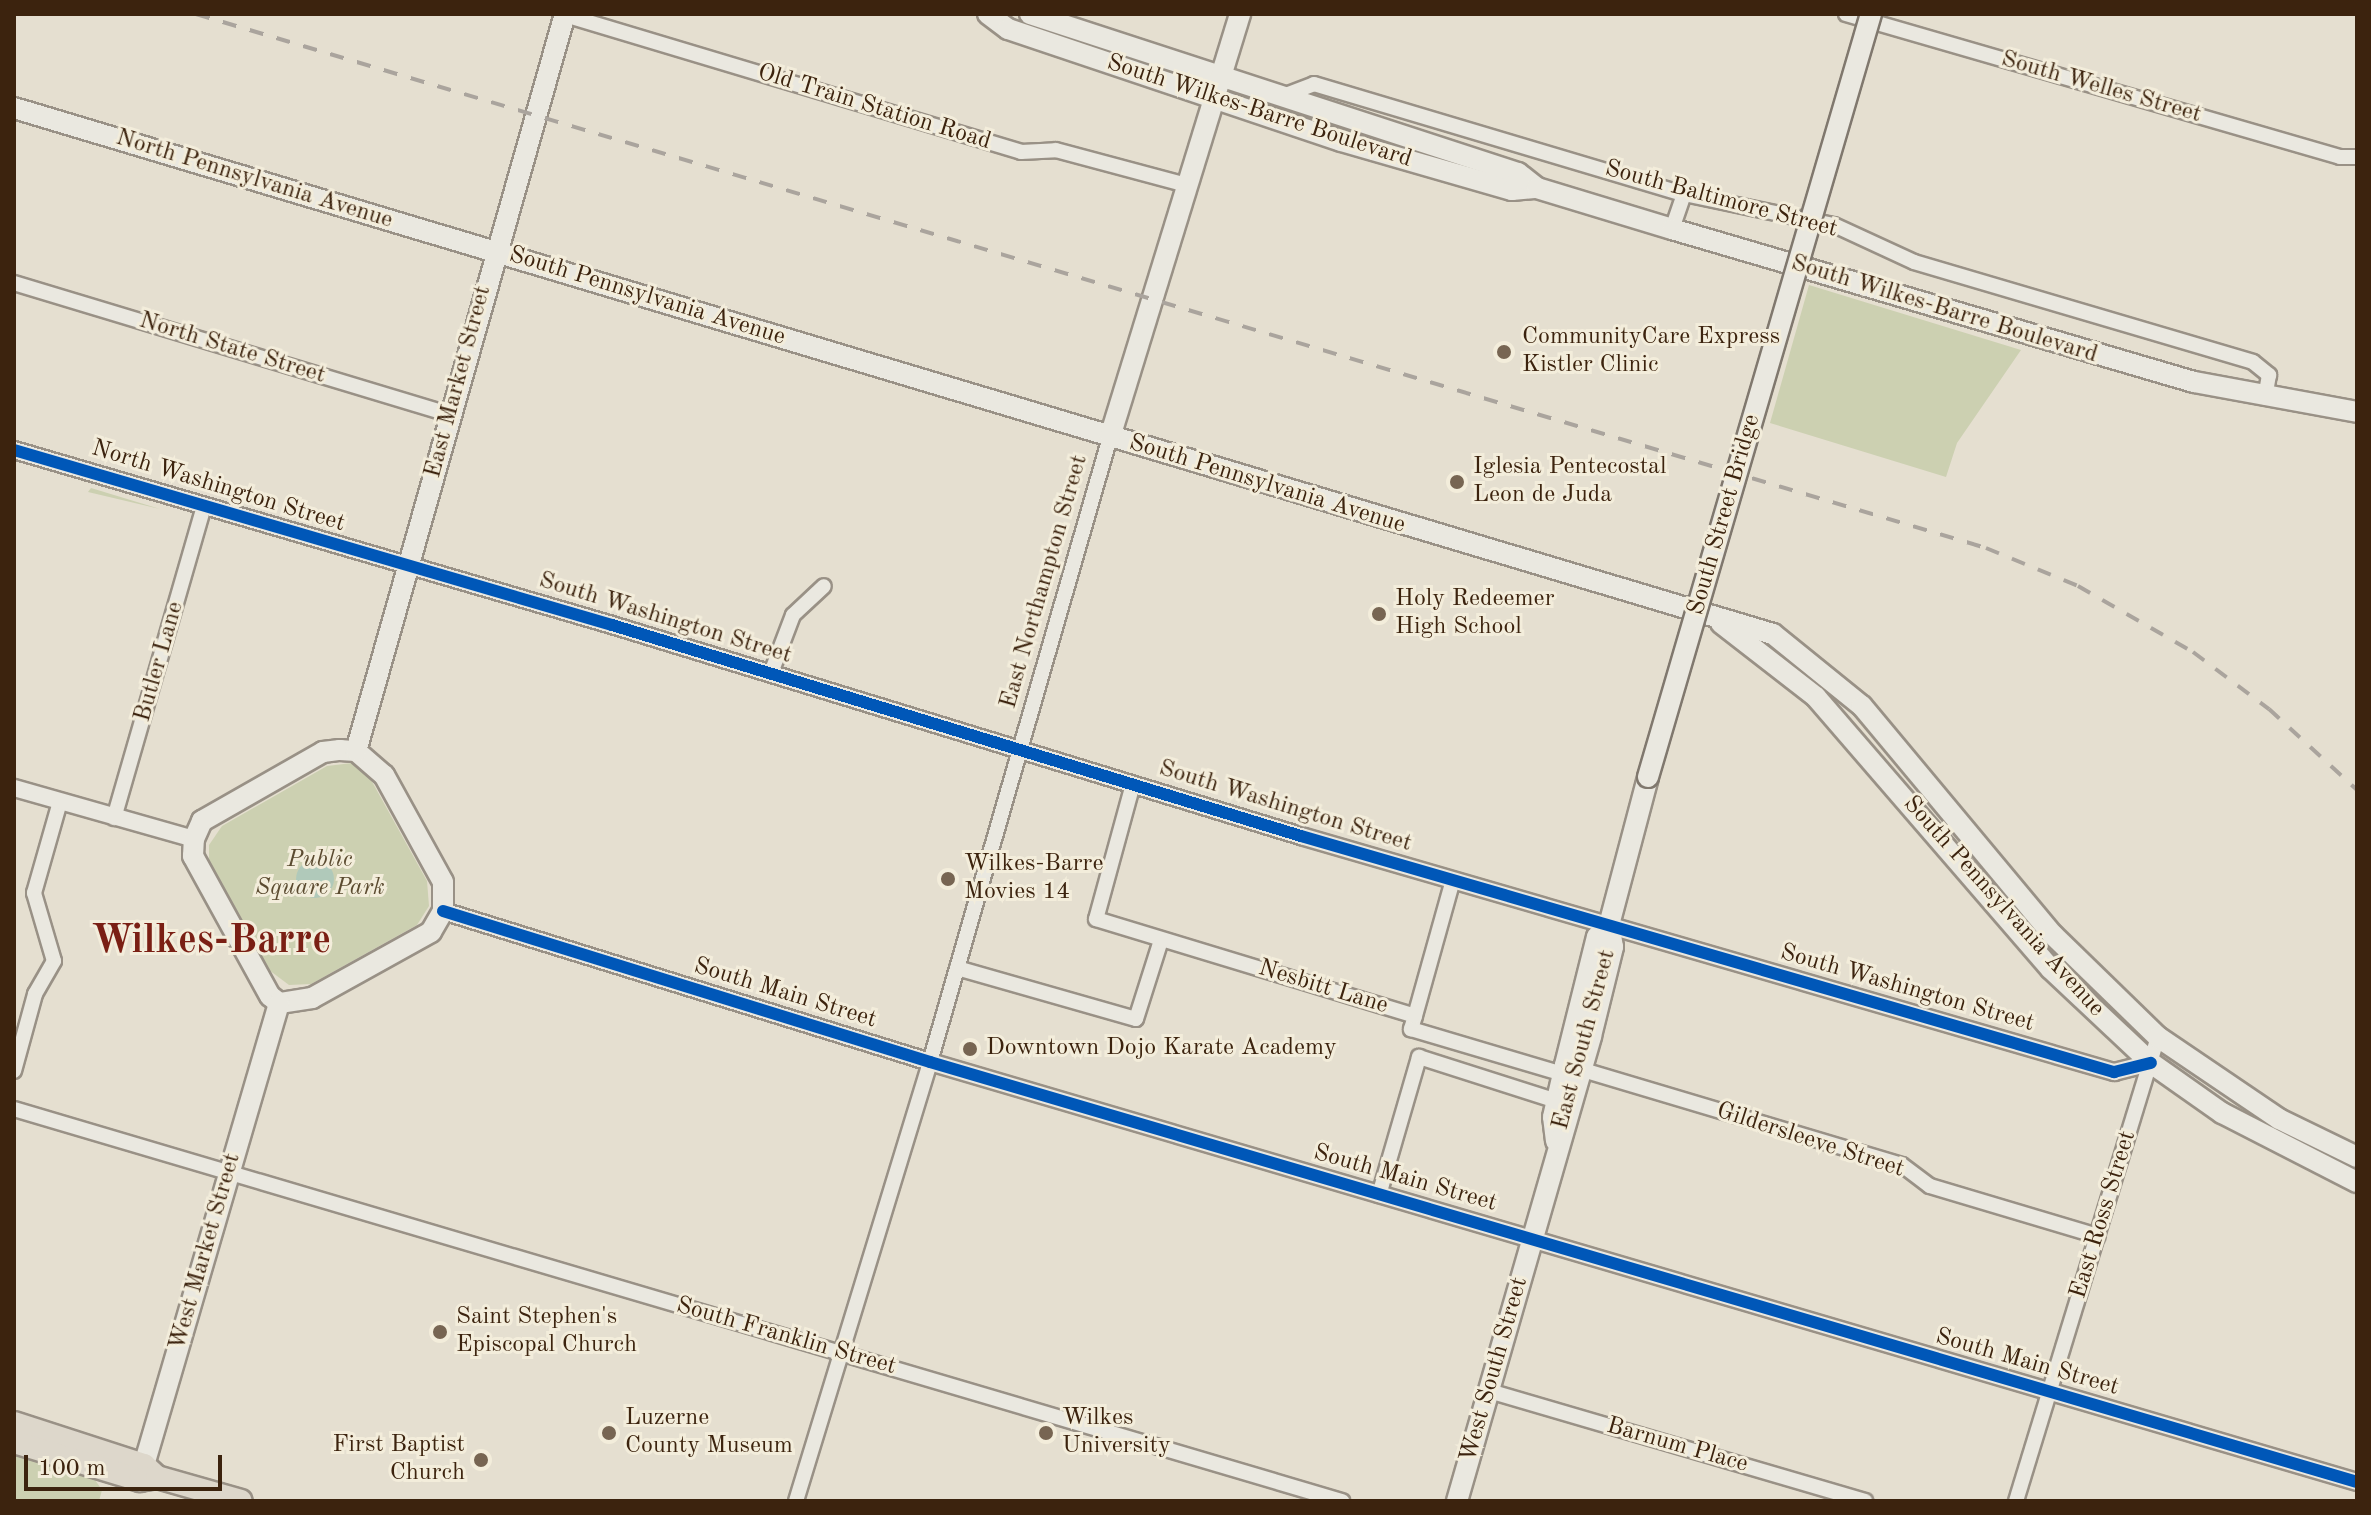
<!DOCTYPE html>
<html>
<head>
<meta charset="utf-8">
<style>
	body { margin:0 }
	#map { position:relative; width:2371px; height:1515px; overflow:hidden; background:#e5dfd0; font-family:"Old Standard TT",serif }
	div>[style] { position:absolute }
	.green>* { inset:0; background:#ccd0b1 }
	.water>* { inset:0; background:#b0c9ba }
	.round { border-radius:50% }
	.roads { filter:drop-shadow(2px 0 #999186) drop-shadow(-2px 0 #999186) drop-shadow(0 2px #999186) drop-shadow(0 -2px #999186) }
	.minor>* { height:14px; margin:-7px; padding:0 7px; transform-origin:7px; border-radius:7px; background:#eae8e0 }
	.tertiary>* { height:16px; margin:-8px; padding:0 8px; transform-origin:8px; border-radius:8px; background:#eae8e0 }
	.secondary>* { height:20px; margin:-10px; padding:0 10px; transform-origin:10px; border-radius:10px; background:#eae8e0 }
	.primary>* { height:22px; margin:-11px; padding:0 11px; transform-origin:11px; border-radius:11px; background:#ddd7cb }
	.rail>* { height:4px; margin-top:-2px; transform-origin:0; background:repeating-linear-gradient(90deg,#aaa49d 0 14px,transparent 0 28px) }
	.bridges { filter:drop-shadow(2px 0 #80786e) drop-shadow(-2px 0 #80786e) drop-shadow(0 2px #80786e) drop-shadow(0 -2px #80786e) }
	.secondary-bridge>* { height:20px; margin:-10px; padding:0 10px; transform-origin:10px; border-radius:10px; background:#eae8e0 }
	.cycleway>* { height:12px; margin:-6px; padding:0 6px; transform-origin:6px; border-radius:6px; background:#0057b8 }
	.dots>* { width:22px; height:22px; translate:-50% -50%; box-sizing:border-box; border:4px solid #f3eddb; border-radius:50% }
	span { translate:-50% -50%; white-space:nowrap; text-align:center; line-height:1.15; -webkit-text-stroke:6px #f3eddb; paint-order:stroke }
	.street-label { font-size:24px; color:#3c230e }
	.poi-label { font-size:24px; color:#3c230e }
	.left { translate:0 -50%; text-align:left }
	.right { translate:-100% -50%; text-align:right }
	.park-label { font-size:24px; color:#5b4b30; font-style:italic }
	.town-label { font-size:40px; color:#7a1f14; font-weight:700 }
	.frame { position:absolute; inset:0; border:16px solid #3c230e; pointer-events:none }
	.scale { position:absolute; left:24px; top:1455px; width:198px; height:36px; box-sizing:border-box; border:4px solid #3c230e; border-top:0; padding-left:10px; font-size:24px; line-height:28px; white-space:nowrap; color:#3c230e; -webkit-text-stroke:6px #f3eddb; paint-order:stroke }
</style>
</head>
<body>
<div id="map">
	<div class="green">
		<div style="clip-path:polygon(1809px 285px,2021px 350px,1957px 443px,1946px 477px,1770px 423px)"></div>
		<div style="clip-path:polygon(91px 488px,160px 509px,88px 492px)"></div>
		<div style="clip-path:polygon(352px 763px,370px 778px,427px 881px,429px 906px,417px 925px,311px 984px,289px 985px,269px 970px,209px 864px,209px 845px,222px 826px,327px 766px)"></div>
		<div style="clip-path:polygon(14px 1445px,93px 1477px,102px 1490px,99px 1501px,14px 1501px)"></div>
	</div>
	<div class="water">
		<div class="round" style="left:296px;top:860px;width:38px;height:38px"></div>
	</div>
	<div class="roads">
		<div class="minor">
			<div style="left:1846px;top:14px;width:514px;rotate:16.14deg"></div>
			<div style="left:2340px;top:157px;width:17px"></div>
			<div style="left:565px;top:15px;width:476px;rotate:16.7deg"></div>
			<div style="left:1021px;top:152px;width:35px;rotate:-3deg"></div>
			<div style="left:1056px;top:150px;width:136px;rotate:15deg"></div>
			<div style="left:1283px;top:96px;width:33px;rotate:-21deg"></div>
			<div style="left:1314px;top:84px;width:386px;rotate:16.6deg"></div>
			<div style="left:1684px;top:194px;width:153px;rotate:11.7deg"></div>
			<div style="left:1834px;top:225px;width:88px;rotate:24.8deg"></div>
			<div style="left:1914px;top:262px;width:353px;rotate:16.4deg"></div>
			<div style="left:2253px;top:362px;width:21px;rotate:39deg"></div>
			<div style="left:2269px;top:375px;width:23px;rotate:100deg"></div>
			<div style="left:1672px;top:229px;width:37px;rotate:-71deg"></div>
			<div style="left:14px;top:283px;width:456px;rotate:16.8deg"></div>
			<div style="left:771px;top:673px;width:62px;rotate:-69.2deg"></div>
			<div style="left:793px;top:615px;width:42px;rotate:-43.1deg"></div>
			<div style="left:1133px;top:784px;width:140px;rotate:105.3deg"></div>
			<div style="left:1096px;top:919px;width:333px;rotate:16.9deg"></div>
			<div style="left:1415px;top:1016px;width:14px;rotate:107deg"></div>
			<div style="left:1411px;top:1029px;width:166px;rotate:16.5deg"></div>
			<div style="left:114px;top:818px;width:325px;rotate:-73.9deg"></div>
			<div style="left:957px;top:968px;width:186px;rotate:15.9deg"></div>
			<div style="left:1136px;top:1019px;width:83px;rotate:-72.4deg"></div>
			<div style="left:1415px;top:1016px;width:141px;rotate:-74.4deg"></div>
			<div style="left:1573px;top:1067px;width:343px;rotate:16.6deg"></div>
			<div style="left:1902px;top:1165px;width:35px;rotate:37deg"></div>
			<div style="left:1930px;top:1186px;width:175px;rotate:16.6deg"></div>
			<div style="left:14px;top:1071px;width:80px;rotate:-74.7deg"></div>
			<div style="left:35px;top:994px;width:38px;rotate:-60deg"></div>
			<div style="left:54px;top:961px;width:71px;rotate:-106.4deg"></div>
			<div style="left:34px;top:893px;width:95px;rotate:-74.1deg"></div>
			<div style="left:14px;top:1109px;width:1385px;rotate:16.45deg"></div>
			<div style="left:1379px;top:1195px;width:144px;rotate:-73.8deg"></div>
			<div style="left:1419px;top:1057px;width:145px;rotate:17.7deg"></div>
			<div style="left:1489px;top:1391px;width:392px;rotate:16.3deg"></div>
			<div style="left:796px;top:1501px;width:459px;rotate:-73deg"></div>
			<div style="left:930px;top:1062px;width:650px;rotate:-73.93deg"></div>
			<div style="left:2016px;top:1501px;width:485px;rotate:-73deg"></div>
		</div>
		<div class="tertiary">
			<div style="left:14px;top:450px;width:623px;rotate:16.31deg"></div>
			<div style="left:612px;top:625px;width:721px;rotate:17.03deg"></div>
			<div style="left:1301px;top:836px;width:847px;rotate:16.19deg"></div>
			<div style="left:2114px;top:1072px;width:38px;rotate:-14deg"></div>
			<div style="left:14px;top:788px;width:187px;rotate:15.8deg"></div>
			<div style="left:443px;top:911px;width:510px;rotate:17.23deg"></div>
			<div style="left:930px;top:1062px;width:1488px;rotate:16.4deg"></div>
		</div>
		<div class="secondary">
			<div style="left:988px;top:14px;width:25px;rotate:37deg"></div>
			<div style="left:1008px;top:29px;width:351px;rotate:18.6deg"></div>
			<div style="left:1341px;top:141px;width:178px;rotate:16deg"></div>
			<div style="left:1512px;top:190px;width:25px;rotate:-5deg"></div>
			<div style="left:1030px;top:14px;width:513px;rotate:18.05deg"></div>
			<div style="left:1518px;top:173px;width:24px;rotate:38deg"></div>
			<div style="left:1537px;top:188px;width:141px;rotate:16.9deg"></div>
			<div style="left:1672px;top:229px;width:544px;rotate:16.34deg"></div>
			<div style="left:2194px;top:382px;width:166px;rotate:10.4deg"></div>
			<div style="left:14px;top:108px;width:1836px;rotate:16.65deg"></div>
			<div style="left:1773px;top:634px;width:114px;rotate:39deg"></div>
			<div style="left:1862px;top:706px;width:298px;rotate:50.2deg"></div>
			<div style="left:2053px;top:935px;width:146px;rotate:44.2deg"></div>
			<div style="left:2158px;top:1037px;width:146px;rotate:34.1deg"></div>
			<div style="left:2279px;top:1119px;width:87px;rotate:26deg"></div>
			<div style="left:1110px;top:437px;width:443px;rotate:-72.9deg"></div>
			<div style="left:1721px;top:623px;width:120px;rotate:37.9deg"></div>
			<div style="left:1816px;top:697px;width:359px;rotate:49.2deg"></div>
			<div style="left:2051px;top:969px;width:137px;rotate:43.2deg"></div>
			<div style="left:2151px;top:1063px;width:87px;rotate:35.2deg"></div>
			<div style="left:2222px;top:1113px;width:152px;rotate:27.1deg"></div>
			<div style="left:340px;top:750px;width:16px;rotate:4deg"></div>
			<div style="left:356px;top:751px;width:37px;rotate:41deg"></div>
			<div style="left:384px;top:775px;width:122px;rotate:61.1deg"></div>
			<div style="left:443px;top:882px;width:29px;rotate:90deg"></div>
			<div style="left:443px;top:911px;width:24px;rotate:120deg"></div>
			<div style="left:431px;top:932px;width:136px;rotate:151deg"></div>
			<div style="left:312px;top:998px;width:33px;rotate:171deg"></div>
			<div style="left:279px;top:1003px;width:11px;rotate:-142deg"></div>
			<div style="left:270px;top:996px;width:160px;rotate:-118.8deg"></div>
			<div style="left:193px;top:856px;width:17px;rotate:-87deg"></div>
			<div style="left:194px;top:839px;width:20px;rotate:-66deg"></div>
			<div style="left:202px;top:821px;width:139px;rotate:-29.7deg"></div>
			<div style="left:323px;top:752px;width:17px;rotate:-7deg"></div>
			<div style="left:356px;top:751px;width:766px;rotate:-74.17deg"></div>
			<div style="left:1556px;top:1141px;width:24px;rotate:-97deg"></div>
			<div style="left:1553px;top:1117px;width:53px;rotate:-77deg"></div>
			<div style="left:1565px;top:1065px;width:132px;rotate:-76deg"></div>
			<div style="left:1597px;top:937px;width:17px;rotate:-45deg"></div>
			<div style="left:144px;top:1465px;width:481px;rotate:-73.7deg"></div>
			<div style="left:1457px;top:1501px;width:484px;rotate:-73.9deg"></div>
			<div style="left:1591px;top:1036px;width:92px;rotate:-76.1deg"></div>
			<div style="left:1613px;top:947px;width:22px;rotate:-100deg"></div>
			<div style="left:1609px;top:925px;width:153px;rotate:-75.2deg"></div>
		</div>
		<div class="primary">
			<div style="left:14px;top:1423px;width:137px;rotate:17.9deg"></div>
			<div style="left:144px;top:1465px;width:18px;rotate:43deg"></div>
			<div style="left:14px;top:1442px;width:132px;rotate:16.8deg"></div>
			<div style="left:140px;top:1480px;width:17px;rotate:-10deg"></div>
			<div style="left:157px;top:1477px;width:87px;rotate:15.9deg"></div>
		</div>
	</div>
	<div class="rail">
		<div style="left:196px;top:14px;width:1868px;rotate:16.61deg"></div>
		<div style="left:1986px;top:548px;width:100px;rotate:22.4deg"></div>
		<div style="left:2078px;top:586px;width:133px;rotate:29.9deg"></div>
		<div style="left:2193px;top:652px;width:95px;rotate:36.9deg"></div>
		<div style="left:2269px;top:709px;width:120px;rotate:42.6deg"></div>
	</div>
	<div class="bridges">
		<div class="secondary-bridge">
			<div style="left:1648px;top:777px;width:795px;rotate:-73.71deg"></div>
		</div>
	</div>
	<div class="cycleway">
		<div style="left:14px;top:450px;width:623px;rotate:16.31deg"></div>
		<div style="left:612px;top:625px;width:721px;rotate:17.03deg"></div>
		<div style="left:1301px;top:836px;width:847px;rotate:16.19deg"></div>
		<div style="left:2114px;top:1072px;width:38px;rotate:-14deg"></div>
		<div style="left:443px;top:911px;width:510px;rotate:17.23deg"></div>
		<div style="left:930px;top:1062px;width:1488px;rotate:16.4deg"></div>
	</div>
	<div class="dots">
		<div style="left:1504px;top:352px;background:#776552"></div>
		<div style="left:1457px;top:482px;background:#776552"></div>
		<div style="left:1379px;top:614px;background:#776552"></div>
		<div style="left:948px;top:879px;background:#776552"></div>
		<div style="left:970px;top:1049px;background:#776552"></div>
		<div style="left:440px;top:1332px;background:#776552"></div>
		<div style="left:609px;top:1433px;background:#776552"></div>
		<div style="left:1046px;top:1433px;background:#776552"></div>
		<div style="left:481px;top:1460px;background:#776552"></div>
	</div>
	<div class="street-label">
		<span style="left:2101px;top:88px;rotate:16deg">South Welles Street</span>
		<span style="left:874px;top:108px;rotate:17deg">Old Train Station Road</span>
		<span style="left:1259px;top:112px;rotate:18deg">South Wilkes-Barre Boulevard</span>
		<span style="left:254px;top:180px;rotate:17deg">North Pennsylvania Avenue</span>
		<span style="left:1721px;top:200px;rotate:15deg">South Baltimore Street</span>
		<span style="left:647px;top:297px;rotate:17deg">South Pennsylvania Avenue</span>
		<span style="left:1944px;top:310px;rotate:17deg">South Wilkes-Barre Boulevard</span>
		<span style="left:232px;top:349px;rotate:17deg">North State Street</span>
		<span style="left:459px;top:382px;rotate:-75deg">East Market Street</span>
		<span style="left:1267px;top:485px;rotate:17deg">South Pennsylvania Avenue</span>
		<span style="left:218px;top:487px;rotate:17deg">North Washington Street</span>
		<span style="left:1725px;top:515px;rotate:-74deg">South Street Bridge</span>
		<span style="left:1045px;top:582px;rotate:-74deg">East Northampton Street</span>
		<span style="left:665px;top:619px;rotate:17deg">South Washington Street</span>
		<span style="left:160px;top:662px;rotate:-74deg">Butler Lane</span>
		<span style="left:1285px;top:807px;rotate:17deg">South Washington Street</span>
		<span style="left:2003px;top:907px;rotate:48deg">South Pennsylvania Avenue</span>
		<span style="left:1323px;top:988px;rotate:17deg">Nesbitt Lane</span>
		<span style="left:1907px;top:989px;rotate:16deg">South Washington Street</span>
		<span style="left:785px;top:994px;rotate:17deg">South Main Street</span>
		<span style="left:1585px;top:1040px;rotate:-75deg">East South Street</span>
		<span style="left:1810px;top:1141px;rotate:18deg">Gildersleeve Street</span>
		<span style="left:1405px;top:1179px;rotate:16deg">South Main Street</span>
		<span style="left:2104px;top:1215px;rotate:-73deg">East Ross Street</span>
		<span style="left:206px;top:1252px;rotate:-74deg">West Market Street</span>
		<span style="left:786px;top:1337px;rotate:16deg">South Franklin Street</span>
		<span style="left:2027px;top:1363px;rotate:16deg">South Main Street</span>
		<span style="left:1495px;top:1370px;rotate:-74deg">West South Street</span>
		<span style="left:1677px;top:1446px;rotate:16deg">Barnum Place</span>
	</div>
	<div class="poi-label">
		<span class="left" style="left:1522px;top:352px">CommunityCare Express<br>Kistler Clinic</span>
		<span class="left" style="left:1473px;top:482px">Iglesia Pentecostal<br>Leon de Juda</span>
		<span class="left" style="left:1395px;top:614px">Holy Redeemer<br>High School</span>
		<span class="left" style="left:964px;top:879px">Wilkes-Barre<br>Movies 14</span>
		<span class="left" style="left:986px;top:1049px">Downtown Dojo Karate Academy</span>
		<span class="left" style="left:456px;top:1332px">Saint Stephen's<br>Episcopal Church</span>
		<span class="left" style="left:625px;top:1433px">Luzerne<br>County Museum</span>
		<span class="left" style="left:1062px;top:1433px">Wilkes<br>University</span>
		<span class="right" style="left:465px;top:1460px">First Baptist<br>Church</span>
	</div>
	<div class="park-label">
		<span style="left:320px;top:875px">Public<br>Square Park</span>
	</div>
	<div class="town-label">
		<span style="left:211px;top:942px">Wilkes-Barre</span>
	</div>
	<div class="frame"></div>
	<div class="scale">100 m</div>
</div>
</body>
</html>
